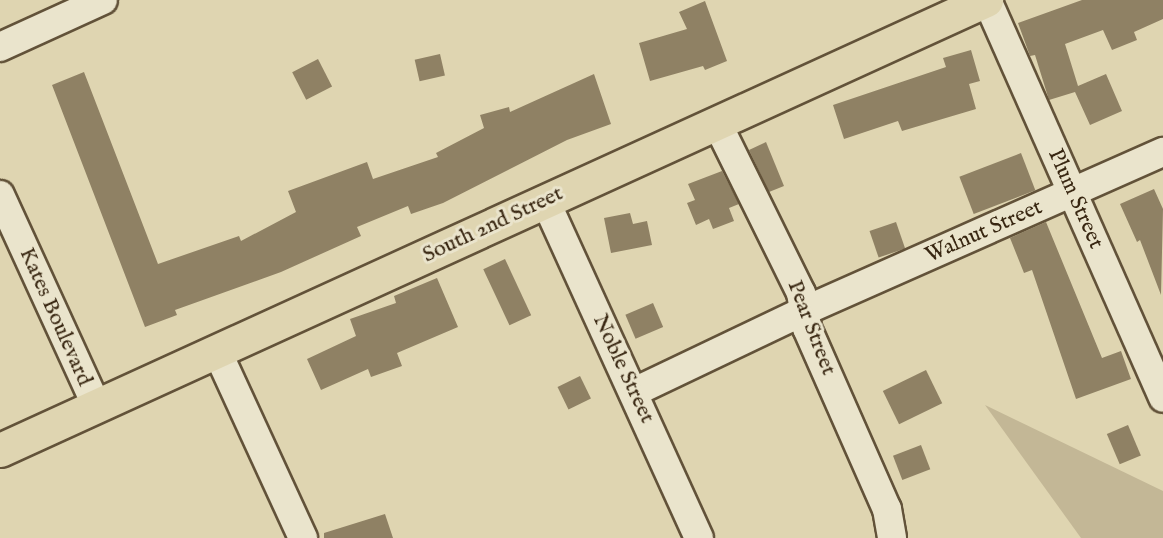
<!DOCTYPE html>
<html>
<head>
<meta charset="utf-8">
<style>
	body { margin:0 }
	#map { position:relative; width:1163px; height:538px; overflow:hidden; background:#dfd5b1; font-family:"IM FELL English",serif }
	div>[style] { position:absolute }
	.green>* { inset:0; background:#c3b796 }
	.building>* { inset:0; background:#8f8164; transform-origin:0 0 }
	.roads { filter:drop-shadow(2px 0 #625239) drop-shadow(-2px 0 #625239) drop-shadow(0 2px #625239) drop-shadow(0 -2px #625239) }
	.minor>* { height:28px; margin:-14px; padding:0 14px; transform-origin:14px; border-radius:14px; background:#eae4cc }
	.primary>* { height:33px; margin:-16.5px; padding:0 16.5px; transform-origin:16.5px; border-radius:16.5px; background:#dfd5b1 }
	span { translate:-50% -50%; white-space:nowrap; text-align:center; line-height:1.15; -webkit-text-stroke:6px #eae4cc; paint-order:stroke }
	.street-label { font-size:22px; color:#382611 }
</style>
</head>
<body>
<div id="map">
	<div class="green">
		<div style="clip-path:polygon(985px 405px,1163px 491px,1163px 538px,1081px 538px)"></div>
	</div>
	<div class="building">
		<div style="clip-path:polygon(1082px 0,1163px 0,1163px 19px,1134px 32px,1137px 40px,1112px 50px,1103px 30px,1065px 44px,1078px 86px,1106px 74px,1122px 111px,1090px 125px,1075px 92px,1049px 100px,1035px 55px,1030px 56px,1018px 23px)"></div>
		<div style="clip-path:polygon(705px 1px,727px 61px,705px 70px,703px 66px,650px 81px,639px 43px,687px 29px,679px 12px)"></div>
		<div style="clip-path:polygon(971px 50px,980px 81px,969px 84px,976px 109px,902px 131px,898px 121px,844px 139px,833px 105px,946px 67px,943px 58px)"></div>
		<div style="left:440px;top:54px;width:22px;height:26px;rotate:77deg"></div>
		<div style="left:318px;top:59px;width:31px;height:29px;rotate:63deg"></div>
		<div style="clip-path:polygon(84px 72px,158px 264px,239px 236px,241px 241px,296px 212px,288px 191px,367px 162px,373px 179px,438px 157px,436px 153px,484px 128px,480px 115px,509px 107px,510px 112px,594px 74px,611px 124px,567px 140px,443px 203px,411px 214px,408px 206px,357px 227px,361px 236px,281px 272px,175px 310px,177px 315px,145px 327px,52px 85px)"></div>
		<div style="clip-path:polygon(766px 142px,784px 186px,769px 192px,749px 150px)"></div>
		<div style="left:1021px;top:153px;width:40px;height:66px;rotate:69deg"></div>
		<div style="clip-path:polygon(722px 171px,739px 204px,729px 208px,734px 221px,713px 229px,709px 219px,696px 225px,687px 203px,695px 200px,688px 184px)"></div>
		<div style="clip-path:polygon(1154px 189px,1163px 209px,1161px 295px,1140px 240px,1137px 242px,1120px 204px)"></div>
		<div style="clip-path:polygon(630px 213px,633px 224px,647px 221px,652px 245px,611px 253px,604px 218px)"></div>
		<div style="left:896px;top:222px;width:28px;height:28px;rotate:71deg"></div>
		<div style="clip-path:polygon(1046px 222px,1102px 358px,1121px 351px,1131px 379px,1076px 399px,1032px 270px,1024px 273px,1010px 238px)"></div>
		<div style="left:505px;top:259px;width:62px;height:24px;rotate:65deg"></div>
		<div style="clip-path:polygon(437px 278px,458px 327px,397px 353px,402px 366px,371px 377px,368px 369px,321px 390px,307px 359px,356px 336px,350px 319px,396px 303px,394px 296px)"></div>
		<div style="left:653px;top:303px;width:26px;height:30px;rotate:67deg"></div>
		<div style="left:926px;top:370px;width:37px;height:48px;rotate:64deg"></div>
		<div style="left:580px;top:376px;width:25px;height:25px;rotate:64deg"></div>
		<div style="left:1128px;top:425px;width:33px;height:23px;rotate:67deg"></div>
		<div style="left:921px;top:445px;width:26px;height:30px;rotate:69deg"></div>
		<div style="clip-path:polygon(385px 514px,393px 538px,324px 538px,324px 533px)"></div>
	</div>
	<div class="roads">
		<div class="minor">
			<div style="left:987px;top:0;width:435px;rotate:66.1deg"></div>
			<div style="left:0;top:47px;width:113px;rotate:-24.5deg"></div>
			<div style="left:717px;top:123px;width:190px;rotate:63.7deg"></div>
			<div style="left:801px;top:293px;width:36px;rotate:80deg"></div>
			<div style="left:807px;top:328px;width:198px;rotate:66.2deg"></div>
			<div style="left:887px;top:509px;width:29px;rotate:80deg"></div>
			<div style="left:0;top:195px;width:231px;rotate:65.4deg"></div>
			<div style="left:545px;top:200px;width:371px;rotate:65.5deg"></div>
			<div style="left:217px;top:351px;width:206px;rotate:65.3deg"></div>
			<div style="left:634px;top:392px;width:188px;rotate:-25.5deg"></div>
			<div style="left:804px;top:311px;width:393px;rotate:-23.9deg"></div>
		</div>
		<div class="primary">
			<div style="left:0;top:450px;width:1084px;rotate:-24.53deg"></div>
		</div>
	</div>
	<div class="street-label">
		<span style="left:1075px;top:199px;rotate:66deg">Plum Street</span>
		<span style="left:493px;top:225px;rotate:-25deg">South 2nd Street</span>
		<span style="left:984px;top:232px;rotate:-24deg">Walnut Street</span>
		<span style="left:55px;top:317px;rotate:66deg">Kates Boulevard</span>
		<span style="left:811px;top:328px;rotate:69deg">Pear Street</span>
		<span style="left:623px;top:369px;rotate:65deg">Noble Street</span>
	</div>
</div>
</body>
</html>
